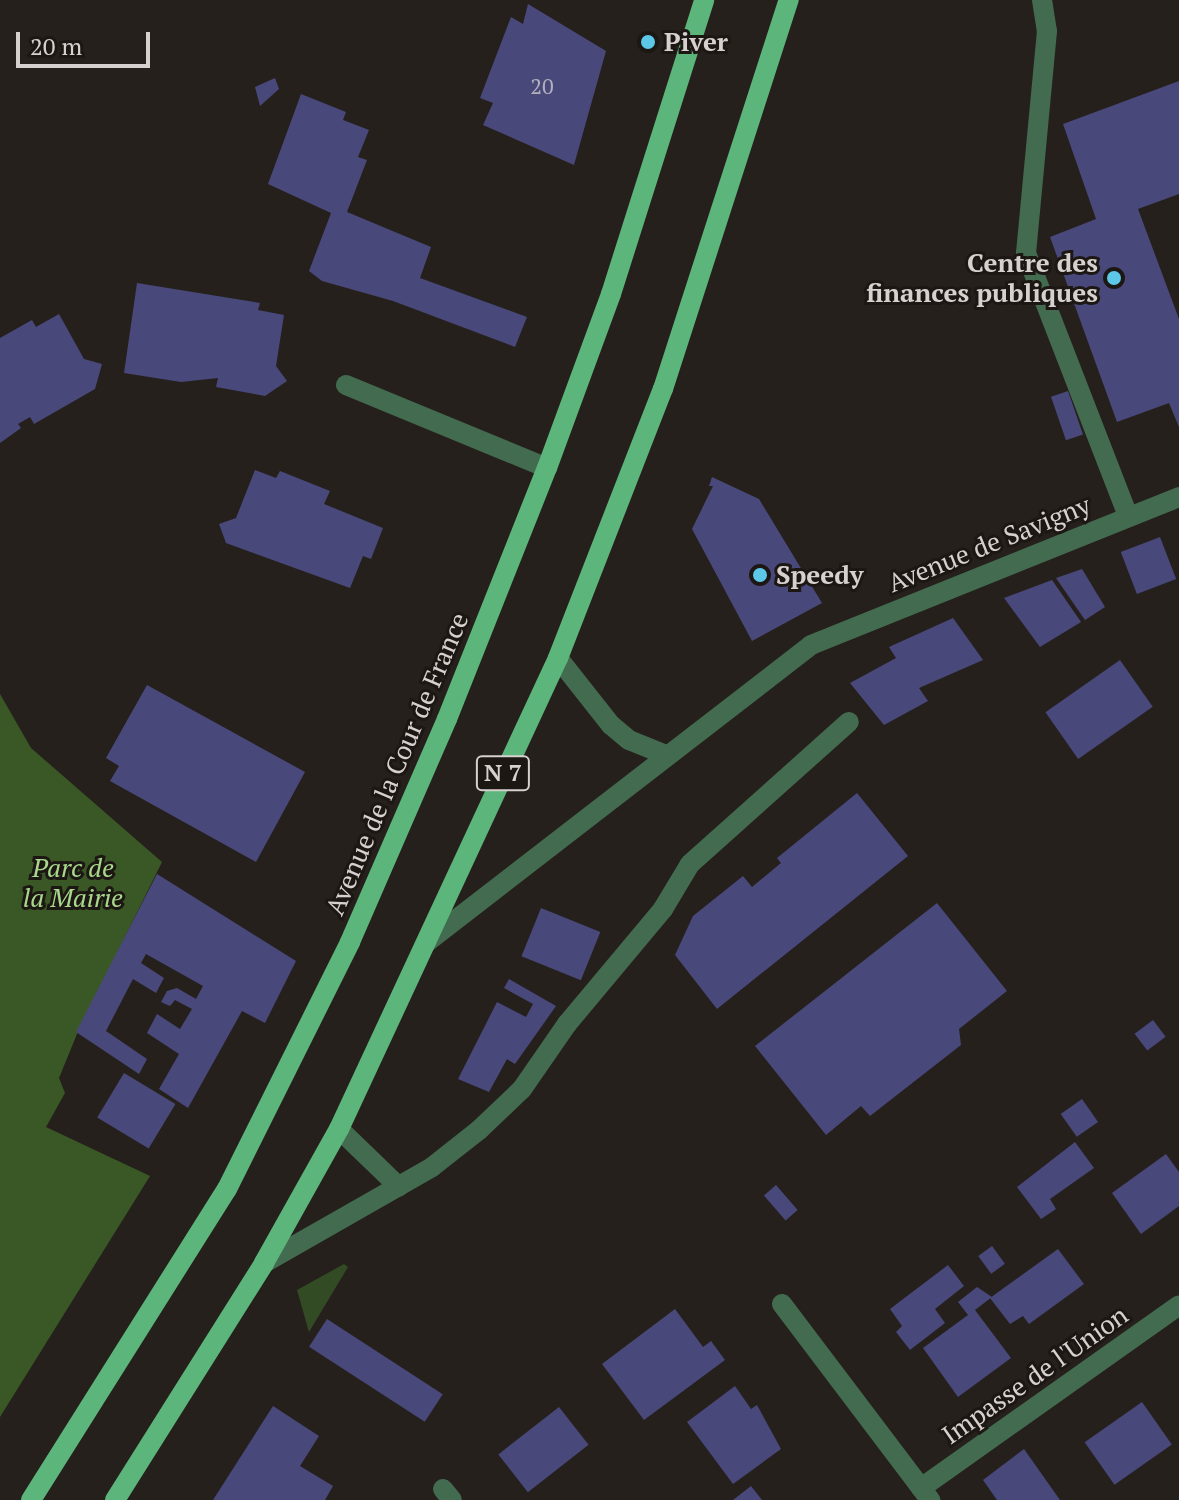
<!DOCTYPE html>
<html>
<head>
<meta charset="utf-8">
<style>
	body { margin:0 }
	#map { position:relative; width:1179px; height:1500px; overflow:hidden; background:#26201d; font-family:"PT Serif",serif }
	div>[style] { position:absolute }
	.green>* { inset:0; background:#334b24 }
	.forest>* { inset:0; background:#395826 }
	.building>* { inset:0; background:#48487b; transform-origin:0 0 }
	.minor>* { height:20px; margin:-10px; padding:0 10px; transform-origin:10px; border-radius:10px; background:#436b4f }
	.major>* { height:20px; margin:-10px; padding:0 10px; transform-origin:10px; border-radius:10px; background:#5cb57a }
	.dots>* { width:22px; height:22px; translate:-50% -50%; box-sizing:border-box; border:4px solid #1d1714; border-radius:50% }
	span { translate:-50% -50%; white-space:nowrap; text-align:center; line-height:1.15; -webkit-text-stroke:6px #1d1714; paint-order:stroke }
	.number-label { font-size:22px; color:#b2afba }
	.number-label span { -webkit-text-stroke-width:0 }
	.shield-label span { padding:2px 6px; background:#1d1714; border:2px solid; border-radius:6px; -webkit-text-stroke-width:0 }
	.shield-label { font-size:24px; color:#d6d1cf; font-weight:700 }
	.poi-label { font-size:26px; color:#d6d1cf; font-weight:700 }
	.left { translate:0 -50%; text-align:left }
	.right { translate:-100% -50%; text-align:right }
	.street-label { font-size:26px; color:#d6d1cf }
	.park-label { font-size:26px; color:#a7d88b; font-style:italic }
	.scale { position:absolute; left:16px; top:32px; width:134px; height:36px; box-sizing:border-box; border:4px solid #d6d1cf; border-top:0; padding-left:10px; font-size:24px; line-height:28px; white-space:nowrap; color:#d6d1cf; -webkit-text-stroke:6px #1d1714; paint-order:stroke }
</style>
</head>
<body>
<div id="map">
	<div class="green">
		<div style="clip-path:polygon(344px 1264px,348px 1267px,309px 1332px,297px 1290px)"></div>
	</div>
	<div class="forest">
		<div style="clip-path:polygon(0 694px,31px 748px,162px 862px,77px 1034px,59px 1078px,65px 1093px,46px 1127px,150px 1176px,0 1417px)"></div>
	</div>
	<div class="building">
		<div style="clip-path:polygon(528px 4px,606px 51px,574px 165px,483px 125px,493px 103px,480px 98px,511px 17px,523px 24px)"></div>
		<div style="clip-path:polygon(275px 78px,279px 89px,260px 106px,255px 87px)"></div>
		<div style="clip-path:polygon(1179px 81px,1179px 194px,1138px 209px,1179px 319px,1179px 427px,1169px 403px,1117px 422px,1050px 237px,1096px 219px,1063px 124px)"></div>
		<div style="clip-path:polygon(301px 94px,346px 112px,343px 120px,369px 130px,358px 157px,367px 160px,347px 212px,431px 247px,420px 278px,527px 317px,515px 347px,393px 301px,322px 281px,309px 271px,331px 213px,268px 184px)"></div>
		<div style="clip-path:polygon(137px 283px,260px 303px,258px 310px,284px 315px,276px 366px,287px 381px,265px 396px,216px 387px,218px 378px,181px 382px,124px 373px)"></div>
		<div style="clip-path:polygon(59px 314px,84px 359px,102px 364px,95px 389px,34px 424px,30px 417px,18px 424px,21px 428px,0 443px,0 338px,32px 320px,36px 327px)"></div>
		<div style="left:1068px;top:391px;width:46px;height:18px;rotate:71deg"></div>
		<div style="clip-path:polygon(255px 470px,276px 478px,280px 471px,330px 491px,324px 504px,383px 528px,371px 559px,363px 556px,350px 588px,226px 543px,219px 524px,236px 518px)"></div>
		<div style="clip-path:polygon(712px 477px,759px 499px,822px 603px,752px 641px,692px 529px,713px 486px,709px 486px)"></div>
		<div style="left:1160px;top:537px;width:45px;height:42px;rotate:69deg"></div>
		<div style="clip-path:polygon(1082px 569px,1105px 607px,1085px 620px,1056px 578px)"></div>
		<div style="clip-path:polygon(1052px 580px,1081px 622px,1040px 647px,1004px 598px)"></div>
		<div style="clip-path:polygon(953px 618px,983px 660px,919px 688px,928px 701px,884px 725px,850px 683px,896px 658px,889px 647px)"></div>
		<div style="left:1120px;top:660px;width:57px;height:91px;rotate:55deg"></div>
		<div style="clip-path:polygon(147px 685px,305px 772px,256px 862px,110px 781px,119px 766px,106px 758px)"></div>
		<div style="clip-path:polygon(857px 793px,908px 856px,717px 1009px,675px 955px,693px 916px,743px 876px,752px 887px,781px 863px,777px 858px)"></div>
		<div style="clip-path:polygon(157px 874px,296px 961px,265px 1023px,242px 1011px,188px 1108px,159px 1089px,179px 1054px,147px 1033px,157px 1014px,180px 1029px,192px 1009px,175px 1000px,170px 1006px,161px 1002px,167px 991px,177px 988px,196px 999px,203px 986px,146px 954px,141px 963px,164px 978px,156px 993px,133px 979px,106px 1031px,147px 1059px,139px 1074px,76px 1032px)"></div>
		<div style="clip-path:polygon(937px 903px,1007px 991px,959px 1029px,961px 1045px,870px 1116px,861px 1106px,826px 1135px,755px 1046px)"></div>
		<div style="left:541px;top:908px;width:64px;height:52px;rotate:22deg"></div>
		<div style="clip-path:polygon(509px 979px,556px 1006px,515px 1064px,507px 1059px,489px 1092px,458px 1079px,497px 1002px,526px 1017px,533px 1004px,504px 988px)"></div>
		<div style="left:1153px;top:1020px;width:21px;height:23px;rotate:53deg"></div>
		<div style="left:124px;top:1073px;width:60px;height:52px;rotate:31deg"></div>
		<div style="left:1082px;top:1099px;width:28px;height:26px;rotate:55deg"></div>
		<div style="clip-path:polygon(1075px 1142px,1094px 1168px,1050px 1199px,1056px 1209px,1041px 1219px,1017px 1187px)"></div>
		<div style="clip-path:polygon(1166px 1154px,1179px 1172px,1179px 1206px,1141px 1234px,1112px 1193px)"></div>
		<div style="left:776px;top:1185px;width:33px;height:16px;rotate:49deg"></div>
		<div style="left:992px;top:1246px;width:22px;height:17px;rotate:54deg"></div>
		<div style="clip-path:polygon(1058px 1249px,1084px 1284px,1029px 1324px,1023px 1316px,1010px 1324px,990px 1298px)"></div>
		<div style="clip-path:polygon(948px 1265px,964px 1286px,935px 1309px,945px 1323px,910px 1350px,896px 1332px,902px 1326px,890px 1309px)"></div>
		<div style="clip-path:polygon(977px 1287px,992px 1297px,975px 1310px,1011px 1358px,958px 1397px,923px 1348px,968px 1315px,958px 1302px)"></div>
		<div style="clip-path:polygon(675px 1309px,703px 1347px,711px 1341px,725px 1360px,644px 1420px,602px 1364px)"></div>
		<div style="left:327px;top:1319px;width:138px;height:33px;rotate:33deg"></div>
		<div style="clip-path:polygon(735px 1386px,751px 1409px,757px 1405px,781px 1449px,733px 1484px,687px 1422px)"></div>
		<div style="left:1142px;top:1402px;width:52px;height:70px;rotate:55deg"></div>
		<div style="clip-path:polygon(273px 1406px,319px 1436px,300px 1466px,333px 1486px,325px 1500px,213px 1500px)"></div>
		<div style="left:559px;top:1407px;width:48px;height:77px;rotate:52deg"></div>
		<div style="clip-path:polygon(1024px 1449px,1060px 1500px,997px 1500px,983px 1480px)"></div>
		<div style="clip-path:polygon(751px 1486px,762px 1500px,733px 1500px)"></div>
	</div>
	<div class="minor">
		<div style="left:1042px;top:0;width:31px;rotate:81deg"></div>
		<div style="left:1047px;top:31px;width:223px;rotate:95.4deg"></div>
		<div style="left:1026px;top:253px;width:282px;rotate:68.8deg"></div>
		<div style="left:346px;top:385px;width:217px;rotate:22.4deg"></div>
		<div style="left:558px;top:658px;width:85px;rotate:51.7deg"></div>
		<div style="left:611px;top:725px;width:23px;rotate:40deg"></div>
		<div style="left:629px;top:740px;width:40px;rotate:22deg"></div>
		<div style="left:427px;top:942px;width:485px;rotate:-37.7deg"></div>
		<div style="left:811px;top:645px;width:397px;rotate:-21.9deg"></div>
		<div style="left:339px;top:1129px;width:83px;rotate:44deg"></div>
		<div style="left:264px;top:1263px;width:193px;rotate:-29.7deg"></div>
		<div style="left:432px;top:1167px;width:60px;rotate:-38.2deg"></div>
		<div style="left:479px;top:1130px;width:59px;rotate:-43.6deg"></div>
		<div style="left:522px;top:1089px;width:79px;rotate:-55.3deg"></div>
		<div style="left:567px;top:1024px;width:150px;rotate:-50.1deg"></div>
		<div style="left:663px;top:909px;width:52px;rotate:-59deg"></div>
		<div style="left:690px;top:864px;width:213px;rotate:-41.8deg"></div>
		<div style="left:782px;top:1304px;width:246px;rotate:52.9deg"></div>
		<div style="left:921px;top:1488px;width:316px;rotate:-35.3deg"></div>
		<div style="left:443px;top:1489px;width:14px;rotate:51deg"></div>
	</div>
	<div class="major">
		<div style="left:31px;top:1500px;width:368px;rotate:-57.8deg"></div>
		<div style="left:227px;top:1189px;width:276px;rotate:-63.5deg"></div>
		<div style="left:350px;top:942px;width:243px;rotate:-66.5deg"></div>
		<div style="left:447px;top:719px;width:270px;rotate:-68.3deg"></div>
		<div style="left:547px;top:468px;width:185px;rotate:-69.8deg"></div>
		<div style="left:611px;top:294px;width:308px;rotate:-72.4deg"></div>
		<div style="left:115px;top:1500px;width:280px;rotate:-57.8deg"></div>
		<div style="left:264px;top:1263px;width:154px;rotate:-60.8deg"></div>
		<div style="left:339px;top:1129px;width:519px;rotate:-65.06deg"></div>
		<div style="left:558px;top:658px;width:289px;rotate:-68.7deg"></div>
		<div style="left:663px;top:389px;width:409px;rotate:-72.1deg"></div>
	</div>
	<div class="dots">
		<div style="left:648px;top:42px;background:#5dc7e8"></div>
		<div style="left:1114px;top:278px;background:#5dc7e8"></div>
		<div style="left:760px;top:575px;background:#5dc7e8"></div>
	</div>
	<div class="number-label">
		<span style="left:542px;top:86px">20</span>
	</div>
	<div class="shield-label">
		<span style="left:503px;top:773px">N 7</span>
	</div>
	<div class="poi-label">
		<span class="left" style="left:664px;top:42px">Piver</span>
		<span class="right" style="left:1098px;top:278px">Centre des<br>finances publiques</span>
		<span class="left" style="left:776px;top:575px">Speedy</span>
	</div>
	<div class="street-label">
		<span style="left:989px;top:544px;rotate:-22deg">Avenue de Savigny</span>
		<span style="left:397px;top:764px;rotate:-67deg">Avenue de la Cour de France</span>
		<span style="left:1035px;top:1375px;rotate:-35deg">Impasse de l'Union</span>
	</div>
	<div class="park-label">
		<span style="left:73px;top:883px">Parc de<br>la Mairie</span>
	</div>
	<div class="scale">20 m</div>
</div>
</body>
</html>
